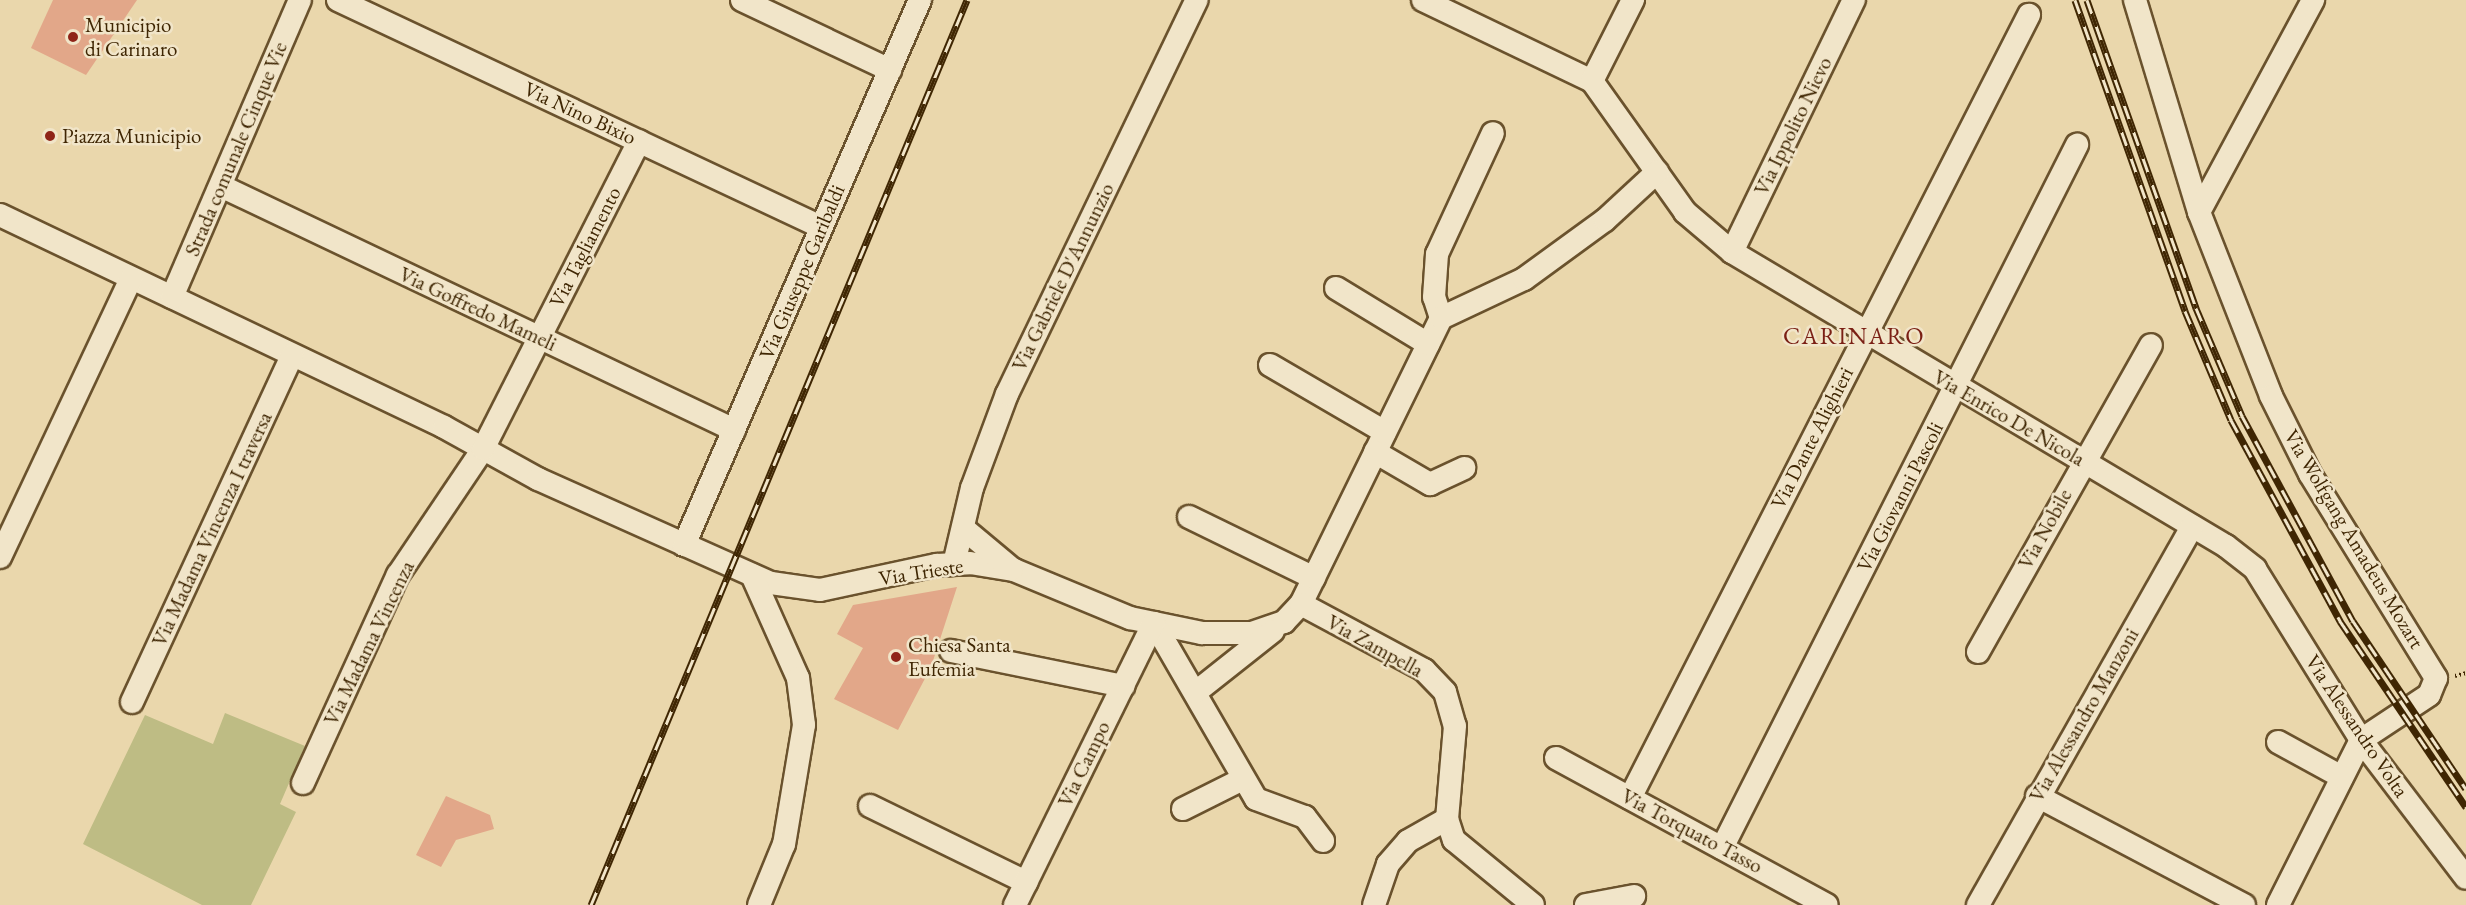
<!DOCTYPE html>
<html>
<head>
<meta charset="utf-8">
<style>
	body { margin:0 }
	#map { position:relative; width:2466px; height:905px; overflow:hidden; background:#ead7ac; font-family:"EB Garamond",serif }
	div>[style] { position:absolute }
	.green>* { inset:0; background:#bebc84 }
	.building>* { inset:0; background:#e2a789 }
	.path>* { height:4px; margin-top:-2px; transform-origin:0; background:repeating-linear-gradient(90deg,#3f2603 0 1.5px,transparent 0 4.5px) }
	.roads { filter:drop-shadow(2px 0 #6a522d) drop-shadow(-2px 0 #6a522d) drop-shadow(0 2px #6a522d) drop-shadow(0 -2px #6a522d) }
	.minor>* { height:22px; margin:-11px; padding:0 11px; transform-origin:11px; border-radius:11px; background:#f1e5c9 }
	.rail>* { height:7px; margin-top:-3.5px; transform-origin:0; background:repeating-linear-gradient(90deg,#f1e5c9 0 14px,#3f2603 0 28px); box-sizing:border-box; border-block:2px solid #3f2603 }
	.dots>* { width:16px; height:16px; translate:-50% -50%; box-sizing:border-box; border:3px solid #f1e5c9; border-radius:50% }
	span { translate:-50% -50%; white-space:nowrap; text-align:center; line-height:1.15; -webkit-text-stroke:5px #f1e5c9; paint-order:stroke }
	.poi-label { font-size:21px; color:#3f2603 }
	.left { translate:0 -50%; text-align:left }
	.street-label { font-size:21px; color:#3f2603 }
	.quarter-label { font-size:24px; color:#7a1f14; letter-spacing:1.5px }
</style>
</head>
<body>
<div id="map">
	<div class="green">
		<div style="clip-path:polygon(225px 713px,305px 746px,280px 804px,296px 812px,251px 905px,202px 905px,83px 844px,145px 715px,213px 744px)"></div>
	</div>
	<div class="building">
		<div style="clip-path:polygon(53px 0,137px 0,86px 75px,31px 48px)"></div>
		<div style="clip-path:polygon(957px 587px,931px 667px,898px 730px,834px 699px,863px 648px,837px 634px,853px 605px)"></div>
		<div style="clip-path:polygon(446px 796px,490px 815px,494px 829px,456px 840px,441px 867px,416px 855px)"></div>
	</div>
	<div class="path">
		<div style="left:2455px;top:676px;width:11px;rotate:-15deg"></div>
	</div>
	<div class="roads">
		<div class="minor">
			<div style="left:338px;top:0;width:534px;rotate:25.17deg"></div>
			<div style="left:742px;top:0;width:164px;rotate:25.3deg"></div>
			<div style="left:1423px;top:0;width:187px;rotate:25.6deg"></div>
			<div style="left:1592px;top:81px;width:161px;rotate:54.6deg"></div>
			<div style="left:1685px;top:212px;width:62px;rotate:40.4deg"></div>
			<div style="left:1732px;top:252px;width:575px;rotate:30.76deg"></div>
			<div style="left:2226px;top:546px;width:37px;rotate:38deg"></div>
			<div style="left:2255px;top:569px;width:201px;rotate:58.2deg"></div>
			<div style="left:2361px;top:740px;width:173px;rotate:52.7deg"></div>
			<div style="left:2135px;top:0;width:221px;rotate:73.2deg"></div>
			<div style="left:2199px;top:212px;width:198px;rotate:68.6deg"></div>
			<div style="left:2271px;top:396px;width:87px;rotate:63.4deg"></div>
			<div style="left:2310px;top:474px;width:240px;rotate:58.3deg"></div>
			<div style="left:2436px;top:678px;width:18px;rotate:112deg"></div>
			<div style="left:2429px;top:695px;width:82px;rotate:146.5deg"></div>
			<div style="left:2361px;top:740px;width:185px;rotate:116.7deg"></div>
			<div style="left:1592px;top:81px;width:91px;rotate:-63.2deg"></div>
			<div style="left:223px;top:187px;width:566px;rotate:25.43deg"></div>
			<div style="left:2199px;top:212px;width:241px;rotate:-61.7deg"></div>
			<div style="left:0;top:215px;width:492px;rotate:25.5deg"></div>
			<div style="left:444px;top:427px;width:107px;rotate:29deg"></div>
			<div style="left:538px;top:479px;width:255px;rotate:24.1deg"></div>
			<div style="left:771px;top:583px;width:49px;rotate:8.1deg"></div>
			<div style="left:820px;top:590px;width:120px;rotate:-12.1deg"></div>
			<div style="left:937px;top:565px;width:33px;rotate:-3deg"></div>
			<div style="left:970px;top:563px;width:45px;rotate:9deg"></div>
			<div style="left:1014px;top:570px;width:126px;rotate:22.5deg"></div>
			<div style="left:1130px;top:618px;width:74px;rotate:11.8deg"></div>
			<div style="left:1202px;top:633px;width:50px"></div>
			<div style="left:1252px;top:633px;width:34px;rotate:-19deg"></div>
			<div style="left:1284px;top:622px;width:25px;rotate:-47deg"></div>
			<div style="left:1301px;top:604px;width:318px;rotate:-63.9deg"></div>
			<div style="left:1732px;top:252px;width:280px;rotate:-64.2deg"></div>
			<div style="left:1336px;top:288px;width:108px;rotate:31.3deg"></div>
			<div style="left:172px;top:297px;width:323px;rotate:-66.7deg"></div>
			<div style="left:1441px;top:318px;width:92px;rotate:-25.2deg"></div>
			<div style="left:1524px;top:279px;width:100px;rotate:-36.1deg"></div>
			<div style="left:1605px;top:220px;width:71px;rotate:-42.7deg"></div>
			<div style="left:1441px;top:318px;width:22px;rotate:-108deg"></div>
			<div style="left:1434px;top:297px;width:43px;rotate:-86deg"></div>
			<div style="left:1437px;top:254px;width:133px;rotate:-65.2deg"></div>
			<div style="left:1270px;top:365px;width:133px;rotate:30.2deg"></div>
			<div style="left:1375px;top:452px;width:64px;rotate:30.2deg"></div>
			<div style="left:1430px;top:484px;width:38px;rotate:-25deg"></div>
			<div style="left:1189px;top:517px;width:139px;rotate:26deg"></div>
			<div style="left:963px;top:528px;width:64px;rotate:39.9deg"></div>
			<div style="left:684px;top:545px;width:594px;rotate:-66.59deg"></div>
			<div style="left:0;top:557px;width:308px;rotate:-64.8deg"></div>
			<div style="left:954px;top:564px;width:78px;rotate:-76.7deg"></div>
			<div style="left:972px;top:488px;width:100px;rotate:-69.6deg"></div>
			<div style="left:1007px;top:394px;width:437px;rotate:-64.3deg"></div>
			<div style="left:752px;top:575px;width:113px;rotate:65.9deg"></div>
			<div style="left:798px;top:678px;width:47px;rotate:82.7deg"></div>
			<div style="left:804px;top:725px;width:121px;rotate:99.5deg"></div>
			<div style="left:784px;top:844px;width:66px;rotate:112.3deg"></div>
			<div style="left:1301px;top:604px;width:140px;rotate:28.2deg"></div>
			<div style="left:1424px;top:670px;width:30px;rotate:46deg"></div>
			<div style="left:1445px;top:692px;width:35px;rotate:74deg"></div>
			<div style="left:1455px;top:726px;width:93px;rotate:94.9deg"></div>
			<div style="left:1447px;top:819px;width:22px;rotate:72deg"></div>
			<div style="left:1454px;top:840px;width:102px;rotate:39.4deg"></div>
			<div style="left:1154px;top:623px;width:203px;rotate:59.9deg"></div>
			<div style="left:1256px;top:799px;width:52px;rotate:20.2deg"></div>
			<div style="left:1305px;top:817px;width:30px;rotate:53deg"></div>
			<div style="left:951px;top:651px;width:176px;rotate:11.5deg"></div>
			<div style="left:1978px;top:652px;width:352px;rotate:-60.6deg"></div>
			<div style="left:1196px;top:692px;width:98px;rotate:-38.4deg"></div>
			<div style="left:132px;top:702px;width:382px;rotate:-65.2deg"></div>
			<div style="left:2278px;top:742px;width:73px;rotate:28.7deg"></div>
			<div style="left:1556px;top:758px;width:308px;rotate:28.5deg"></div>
			<div style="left:303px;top:783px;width:229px;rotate:-65.5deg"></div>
			<div style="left:398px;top:575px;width:152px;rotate:-56deg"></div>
			<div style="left:483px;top:449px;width:345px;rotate:-63.1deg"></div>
			<div style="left:2037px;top:796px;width:234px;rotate:27.8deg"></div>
			<div style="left:1630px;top:798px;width:879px;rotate:-63deg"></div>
			<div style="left:870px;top:806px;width:174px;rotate:26deg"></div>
			<div style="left:1183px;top:809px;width:67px;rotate:-26.6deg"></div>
			<div style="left:1722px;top:848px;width:788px;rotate:-63.21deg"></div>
			<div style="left:1015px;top:905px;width:314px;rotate:-63.8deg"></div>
			<div style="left:1374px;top:905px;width:43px;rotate:-71.1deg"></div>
			<div style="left:1388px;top:864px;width:30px;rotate:-49deg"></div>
			<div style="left:1408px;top:841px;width:45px;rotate:-29.4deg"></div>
			<div style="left:1586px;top:905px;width:49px;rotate:-10.6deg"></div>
			<div style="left:1978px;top:905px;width:435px;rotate:-60.5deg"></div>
		</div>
	</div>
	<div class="rail">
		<div style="left:2075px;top:0;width:330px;rotate:70.5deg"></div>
		<div style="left:2185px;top:311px;width:118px;rotate:67.1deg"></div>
		<div style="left:2231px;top:420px;width:229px;rotate:61.5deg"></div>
		<div style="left:2340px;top:621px;width:225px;rotate:55.9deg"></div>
		<div style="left:2087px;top:0;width:327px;rotate:70.5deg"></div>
		<div style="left:2196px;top:308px;width:117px;rotate:66.9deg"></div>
		<div style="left:2242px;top:416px;width:233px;rotate:61.6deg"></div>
		<div style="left:2353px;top:621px;width:202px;rotate:56.1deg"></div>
		<div style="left:591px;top:905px;width:980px;rotate:-67.44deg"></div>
	</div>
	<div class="dots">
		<div style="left:73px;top:37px;background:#8f2418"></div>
		<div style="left:50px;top:136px;background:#8f2418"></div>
		<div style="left:896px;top:657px;background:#8f2418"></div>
	</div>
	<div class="poi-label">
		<span class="left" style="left:85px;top:37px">Municipio<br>di Carinaro</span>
		<span class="left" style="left:62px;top:136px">Piazza Municipio</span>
		<span class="left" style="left:908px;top:657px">Chiesa Santa<br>Eufemia</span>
	</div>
	<div class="street-label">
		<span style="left:580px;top:113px;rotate:25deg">Via Nino Bixio</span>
		<span style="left:1793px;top:126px;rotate:-64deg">Via Ippolito Nievo</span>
		<span style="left:236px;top:149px;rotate:-67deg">Strada comunale Cinque Vie</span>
		<span style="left:585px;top:247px;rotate:-63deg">Via Tagliamento</span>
		<span style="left:802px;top:272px;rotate:-67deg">Via Giuseppe Garibaldi</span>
		<span style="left:1063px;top:277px;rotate:-64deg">Via Gabriele D'Annunzio</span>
		<span style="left:478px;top:309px;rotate:25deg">Via Goffredo Mameli</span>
		<span style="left:2009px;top:418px;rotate:30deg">Via Enrico De Nicola</span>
		<span style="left:1812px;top:438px;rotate:-63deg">Via Dante Alighieri</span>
		<span style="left:1900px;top:497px;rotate:-63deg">Via Giovanni Pascoli</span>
		<span style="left:212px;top:529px;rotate:-65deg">Via Madama Vincenza I traversa</span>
		<span style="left:2045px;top:529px;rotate:-61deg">Via Nobile</span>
		<span style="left:2354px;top:539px;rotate:59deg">Via Wolfgang Amadeus Mozart</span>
		<span style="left:921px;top:572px;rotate:-9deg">Via Trieste</span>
		<span style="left:369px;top:643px;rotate:-64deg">Via Madama Vincenza</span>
		<span style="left:1375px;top:646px;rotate:29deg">Via Zampella</span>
		<span style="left:2084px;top:715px;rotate:-60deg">Via Alessandro Manzoni</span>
		<span style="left:2357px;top:726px;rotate:56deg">Via Alessandro Volta</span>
		<span style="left:1084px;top:764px;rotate:-64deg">Via Campo</span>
		<span style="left:1692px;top:831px;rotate:28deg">Via Torquato Tasso</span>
	</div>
	<div class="quarter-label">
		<span style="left:1854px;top:336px">CARINARO</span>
	</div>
</div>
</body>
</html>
